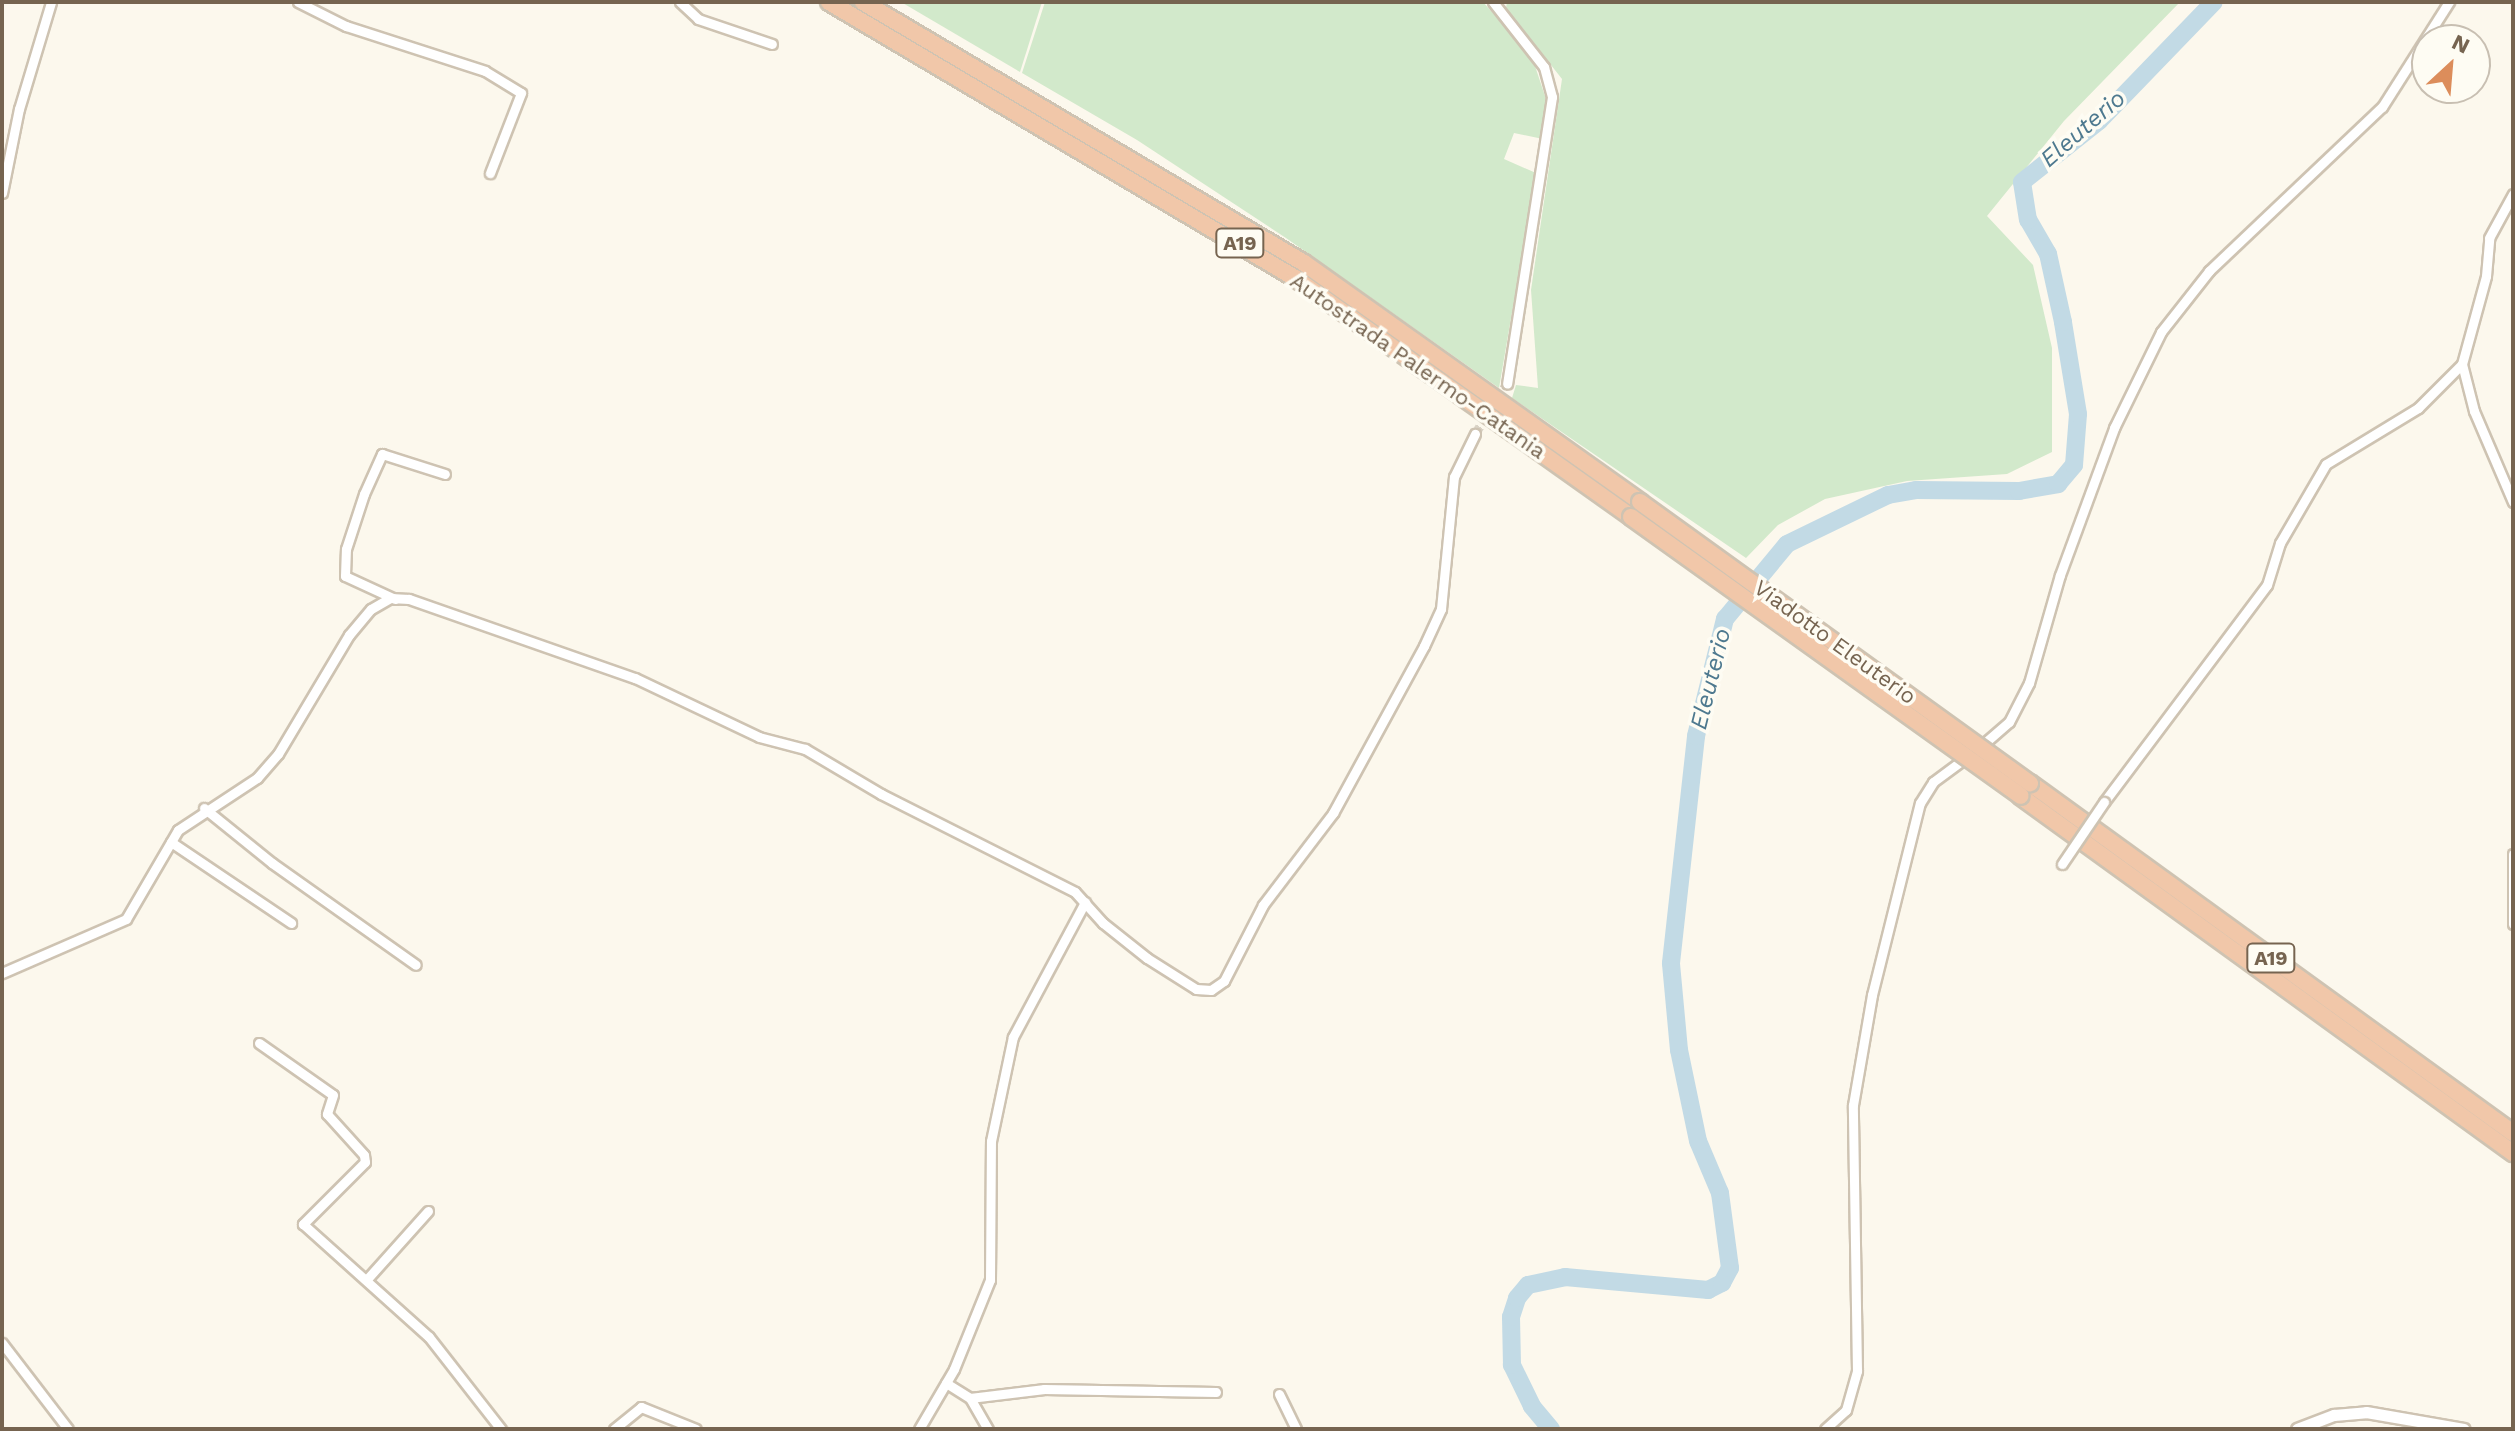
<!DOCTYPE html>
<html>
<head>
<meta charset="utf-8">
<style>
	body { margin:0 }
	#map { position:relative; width:2515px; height:1431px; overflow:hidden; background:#fcf8ed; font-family:"Work Sans",sans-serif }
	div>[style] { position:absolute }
	.green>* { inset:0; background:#d2e9cb }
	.river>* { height:18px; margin:-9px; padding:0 9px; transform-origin:9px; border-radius:9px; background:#c2dae5 }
	.minor-tunnel>* { height:9px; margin-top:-4.5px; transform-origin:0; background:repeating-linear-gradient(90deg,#dad3c6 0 9px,transparent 0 13.5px) }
	.roads { filter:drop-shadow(2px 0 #cec3b2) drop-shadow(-2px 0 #cec3b2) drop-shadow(0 2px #cec3b2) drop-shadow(0 -2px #cec3b2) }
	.minor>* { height:9px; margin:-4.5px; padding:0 4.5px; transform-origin:4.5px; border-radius:4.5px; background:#fff }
	.tertiary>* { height:11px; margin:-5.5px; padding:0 5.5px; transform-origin:5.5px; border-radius:5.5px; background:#fff }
	.motorway>* { height:16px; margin:-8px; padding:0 8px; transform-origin:8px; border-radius:8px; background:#f1c7a9 }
	.bridges { filter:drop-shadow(2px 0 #cec3b2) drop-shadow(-2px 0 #cec3b2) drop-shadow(0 2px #cec3b2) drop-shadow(0 -2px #cec3b2) }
	.minor-bridge>* { height:9px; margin:-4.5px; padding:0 4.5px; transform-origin:4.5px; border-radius:4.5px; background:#fff }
	.motorway-bridge>* { height:16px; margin:-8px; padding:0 8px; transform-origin:8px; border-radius:8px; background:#f1c7a9 }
	span { translate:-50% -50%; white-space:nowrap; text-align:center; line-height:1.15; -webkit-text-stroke:7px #fefcf3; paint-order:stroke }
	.shield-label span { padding:2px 6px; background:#fefcf3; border:2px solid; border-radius:6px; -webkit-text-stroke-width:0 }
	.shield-label { font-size:20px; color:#766450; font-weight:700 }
	.street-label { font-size:22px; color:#766450 }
	.water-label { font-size:24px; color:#4e798f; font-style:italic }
	.frame { position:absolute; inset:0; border:4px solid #766450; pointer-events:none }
	.north { position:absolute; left:2411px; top:24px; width:80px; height:80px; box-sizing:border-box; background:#fefcf3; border:2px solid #c8bfb2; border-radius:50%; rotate:26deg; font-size:22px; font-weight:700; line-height:32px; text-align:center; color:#766450 }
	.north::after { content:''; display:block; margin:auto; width:28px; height:36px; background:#dc8d5b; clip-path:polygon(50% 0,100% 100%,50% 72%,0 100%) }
</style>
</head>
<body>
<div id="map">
	<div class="green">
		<div style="clip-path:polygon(901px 2px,1042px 2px,1020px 72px)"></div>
		<div style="clip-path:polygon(1045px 2px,1483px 2px,1532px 57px,1546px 99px,1543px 139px,1514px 133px,1504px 159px,1536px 173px,1499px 388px,1286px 238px,1137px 140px,1022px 73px)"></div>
		<div style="clip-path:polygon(1507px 2px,2180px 2px,2064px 121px,1987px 216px,2033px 265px,2052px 348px,2052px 452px,2007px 474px,1907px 481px,1825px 499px,1778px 525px,1746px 558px,1512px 398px,1516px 385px,1538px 388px,1531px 290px,1562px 79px,1506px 8px)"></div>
	</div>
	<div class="river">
		<div style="left:1551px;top:1429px;width:30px;rotate:-130deg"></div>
		<div style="left:1532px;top:1406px;width:46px;rotate:-116deg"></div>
		<div style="left:1512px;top:1365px;width:48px;rotate:-91.2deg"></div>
		<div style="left:1511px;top:1317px;width:20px;rotate:-72deg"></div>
		<div style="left:1517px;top:1298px;width:17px;rotate:-50deg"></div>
		<div style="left:1528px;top:1285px;width:38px;rotate:-12deg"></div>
		<div style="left:1565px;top:1277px;width:144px;rotate:5.2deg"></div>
		<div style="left:1708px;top:1290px;width:16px;rotate:-27deg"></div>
		<div style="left:1722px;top:1283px;width:17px;rotate:-62deg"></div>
		<div style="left:1730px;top:1268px;width:76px;rotate:-97.6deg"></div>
		<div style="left:1720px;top:1193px;width:56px;rotate:-112.9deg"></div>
		<div style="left:1698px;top:1141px;width:93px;rotate:-101.8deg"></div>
		<div style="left:1679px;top:1050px;width:87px;rotate:-95.3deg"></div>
		<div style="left:1671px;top:963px;width:228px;rotate:-83.7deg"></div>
		<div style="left:1696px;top:736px;width:121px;rotate:-76.1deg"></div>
		<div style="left:1725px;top:619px;width:97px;rotate:-50.4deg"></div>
		<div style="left:1787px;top:544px;width:112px;rotate:-25.9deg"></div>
		<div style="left:1888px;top:495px;width:28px;rotate:-10deg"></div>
		<div style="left:1916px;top:490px;width:103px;rotate:0.6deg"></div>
		<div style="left:2019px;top:491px;width:40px;rotate:-10deg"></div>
		<div style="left:2058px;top:484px;width:25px;rotate:-50deg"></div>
		<div style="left:2074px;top:465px;width:51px;rotate:-85.5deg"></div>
		<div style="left:2078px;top:414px;width:93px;rotate:-99.3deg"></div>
		<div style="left:2063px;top:322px;width:70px;rotate:-102.4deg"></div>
		<div style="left:2048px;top:254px;width:39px;rotate:-120deg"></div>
		<div style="left:2028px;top:220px;width:38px;rotate:-99deg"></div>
		<div style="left:2022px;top:182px;width:98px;rotate:-38.4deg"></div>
		<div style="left:2099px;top:121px;width:165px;rotate:-46deg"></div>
	</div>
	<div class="minor-tunnel">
		<div style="left:1475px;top:434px;width:60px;rotate:-57.9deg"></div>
	</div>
	<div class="roads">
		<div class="minor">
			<div style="left:298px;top:2px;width:54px;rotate:26.6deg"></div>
			<div style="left:346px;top:26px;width:146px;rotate:17.9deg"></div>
			<div style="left:485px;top:71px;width:42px;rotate:31.4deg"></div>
			<div style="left:521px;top:93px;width:86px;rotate:111.2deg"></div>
			<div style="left:680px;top:2px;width:25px;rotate:43deg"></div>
			<div style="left:698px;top:19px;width:78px;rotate:18.7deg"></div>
			<div style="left:1493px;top:2px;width:83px;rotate:51.9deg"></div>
			<div style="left:1544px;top:67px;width:31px;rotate:75deg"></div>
			<div style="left:1552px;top:97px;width:290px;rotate:98.9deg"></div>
			<div style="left:2px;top:193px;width:86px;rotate:-78.6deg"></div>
			<div style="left:19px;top:109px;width:112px;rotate:-73.3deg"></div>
			<div style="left:2462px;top:364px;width:49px;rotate:75.7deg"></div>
			<div style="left:2474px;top:411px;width:99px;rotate:66.8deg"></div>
			<div style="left:395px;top:599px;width:55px;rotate:-155.3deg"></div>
			<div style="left:345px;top:576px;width:27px;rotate:-88deg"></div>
			<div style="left:346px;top:549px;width:58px;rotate:-71.9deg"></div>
			<div style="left:364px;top:494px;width:44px;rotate:-65.8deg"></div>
			<div style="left:382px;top:454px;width:66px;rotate:17.6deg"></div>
			<div style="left:1980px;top:747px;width:38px;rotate:-41deg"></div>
			<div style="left:2009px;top:722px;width:44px;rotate:-62.9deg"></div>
			<div style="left:2029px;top:683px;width:112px;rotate:-74deg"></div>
			<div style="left:2060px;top:575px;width:157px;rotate:-69.8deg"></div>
			<div style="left:2114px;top:428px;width:107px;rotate:-63.9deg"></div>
			<div style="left:2161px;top:332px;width:78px;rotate:-51.8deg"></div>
			<div style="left:2209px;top:271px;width:238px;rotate:-43.5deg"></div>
			<div style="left:2382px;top:107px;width:125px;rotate:-57.5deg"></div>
			<div style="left:2104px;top:802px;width:271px;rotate:-53.1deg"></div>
			<div style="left:2267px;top:585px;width:44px;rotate:-72.8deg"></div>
			<div style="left:2280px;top:543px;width:91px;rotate:-59.8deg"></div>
			<div style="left:2326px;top:464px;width:108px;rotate:-31.3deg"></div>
			<div style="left:2418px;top:408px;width:62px;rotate:-45deg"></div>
			<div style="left:2462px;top:364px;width:91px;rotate:-74.7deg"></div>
			<div style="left:2486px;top:276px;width:38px;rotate:-85deg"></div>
			<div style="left:2489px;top:238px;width:50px;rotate:-61.4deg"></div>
			<div style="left:204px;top:808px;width:87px;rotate:39deg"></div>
			<div style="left:272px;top:863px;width:176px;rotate:35.3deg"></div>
			<div style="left:171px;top:842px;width:145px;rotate:34deg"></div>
			<div style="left:2513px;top:854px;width:70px;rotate:90deg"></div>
			<div style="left:2px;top:973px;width:135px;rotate:-23.5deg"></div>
			<div style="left:126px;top:919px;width:103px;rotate:-59.7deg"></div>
			<div style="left:178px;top:830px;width:95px;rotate:-33.4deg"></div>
			<div style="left:257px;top:778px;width:32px;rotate:-49deg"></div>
			<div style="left:278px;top:754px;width:139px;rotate:-59.2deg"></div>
			<div style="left:349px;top:635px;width:34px;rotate:-50deg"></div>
			<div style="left:371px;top:609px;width:22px;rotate:-30deg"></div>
			<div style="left:390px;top:598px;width:19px;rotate:3deg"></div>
			<div style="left:409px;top:599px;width:239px;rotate:19.3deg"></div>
			<div style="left:635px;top:678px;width:137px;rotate:25.4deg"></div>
			<div style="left:759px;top:737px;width:48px;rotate:14.6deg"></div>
			<div style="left:805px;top:749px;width:88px;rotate:30.6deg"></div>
			<div style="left:881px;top:794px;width:217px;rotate:26.8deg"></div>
			<div style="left:1075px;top:892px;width:42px;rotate:47.9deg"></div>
			<div style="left:1103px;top:923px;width:56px;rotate:38.5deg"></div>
			<div style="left:1147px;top:958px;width:58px;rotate:32.3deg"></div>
			<div style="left:1196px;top:989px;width:15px;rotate:4deg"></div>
			<div style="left:1211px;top:990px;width:16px;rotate:-35deg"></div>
			<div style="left:1224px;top:981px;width:85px;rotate:-62.8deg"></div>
			<div style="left:1263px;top:905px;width:116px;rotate:-52.7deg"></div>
			<div style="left:1333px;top:813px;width:190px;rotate:-61.4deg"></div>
			<div style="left:1424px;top:646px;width:41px;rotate:-65.3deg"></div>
			<div style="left:1441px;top:609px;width:133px;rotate:-84.4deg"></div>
			<div style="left:1454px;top:477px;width:48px;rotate:-64deg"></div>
			<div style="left:259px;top:1043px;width:90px;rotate:35.1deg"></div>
			<div style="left:333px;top:1095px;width:20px;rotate:108deg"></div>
			<div style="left:327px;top:1114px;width:55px;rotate:47.9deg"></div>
			<div style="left:364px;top:1155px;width:7px;rotate:82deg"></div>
			<div style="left:365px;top:1162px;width:88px;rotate:135deg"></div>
			<div style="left:303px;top:1224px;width:169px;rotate:41.9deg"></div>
			<div style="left:429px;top:1337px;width:117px;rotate:52deg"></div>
			<div style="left:368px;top:1278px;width:90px;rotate:-48.2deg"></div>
			<div style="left:2px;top:1343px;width:108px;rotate:52.5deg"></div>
			<div style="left:946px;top:1383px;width:28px;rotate:32deg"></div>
			<div style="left:970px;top:1398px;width:36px;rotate:60deg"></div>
			<div style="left:1279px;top:1394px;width:39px;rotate:64deg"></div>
			<div style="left:970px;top:1398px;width:75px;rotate:-6.9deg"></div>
			<div style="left:1044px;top:1389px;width:172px;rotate:1deg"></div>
			<div style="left:614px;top:1429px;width:35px;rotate:-39deg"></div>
			<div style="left:641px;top:1407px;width:59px;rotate:21.8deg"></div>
			<div style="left:919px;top:1429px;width:69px;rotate:-59.7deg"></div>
			<div style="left:954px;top:1369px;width:96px;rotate:-68deg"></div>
			<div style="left:990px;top:1280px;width:139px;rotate:-89.6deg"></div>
			<div style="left:991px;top:1141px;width:106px;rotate:-78.1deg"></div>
			<div style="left:1013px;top:1037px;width:153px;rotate:-61.9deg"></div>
			<div style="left:1825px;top:1429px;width:28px;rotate:-42deg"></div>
			<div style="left:1846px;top:1410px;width:41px;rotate:-74.2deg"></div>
			<div style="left:1857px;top:1371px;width:266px;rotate:-90.9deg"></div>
			<div style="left:1853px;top:1105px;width:112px;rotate:-80.2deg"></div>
			<div style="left:1872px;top:995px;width:198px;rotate:-76deg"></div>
			<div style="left:1920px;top:803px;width:25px;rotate:-58deg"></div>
			<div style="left:1933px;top:782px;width:44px;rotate:-36.6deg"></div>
		</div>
		<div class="tertiary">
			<div style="left:2297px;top:1429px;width:40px;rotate:-21deg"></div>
			<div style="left:2334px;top:1415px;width:32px;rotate:-5deg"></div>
			<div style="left:2366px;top:1412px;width:99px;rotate:9.8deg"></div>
		</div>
		<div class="motorway">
			<div style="left:829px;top:2px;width:542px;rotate:30.64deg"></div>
			<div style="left:1295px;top:278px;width:412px;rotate:35.4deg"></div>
			<div style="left:863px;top:2px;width:512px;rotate:30.62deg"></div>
			<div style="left:1304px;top:263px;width:412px;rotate:35.4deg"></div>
			<div style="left:2030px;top:783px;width:596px;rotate:35.93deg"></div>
			<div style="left:2020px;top:796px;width:609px;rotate:35.91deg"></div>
		</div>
	</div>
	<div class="bridges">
		<div class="minor-bridge">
			<div style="left:2062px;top:864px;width:75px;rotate:-55.9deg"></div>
		</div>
		<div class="motorway-bridge">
			<div style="left:1640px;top:502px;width:481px;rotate:35.8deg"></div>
			<div style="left:1631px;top:517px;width:479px;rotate:35.6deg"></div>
		</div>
	</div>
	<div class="shield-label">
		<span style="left:1240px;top:243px">A19</span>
		<span style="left:2271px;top:958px">A19</span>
	</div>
	<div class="street-label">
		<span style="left:1418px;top:366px;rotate:35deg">Autostrada Palermo-Catania</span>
		<span style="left:1835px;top:642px;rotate:36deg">Viadotto Eleuterio</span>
	</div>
	<div class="water-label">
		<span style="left:2083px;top:129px;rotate:-41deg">Eleuterio</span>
		<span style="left:1711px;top:679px;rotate:-76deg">Eleuterio</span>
	</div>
	<div class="frame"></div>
	<div class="north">N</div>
</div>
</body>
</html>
